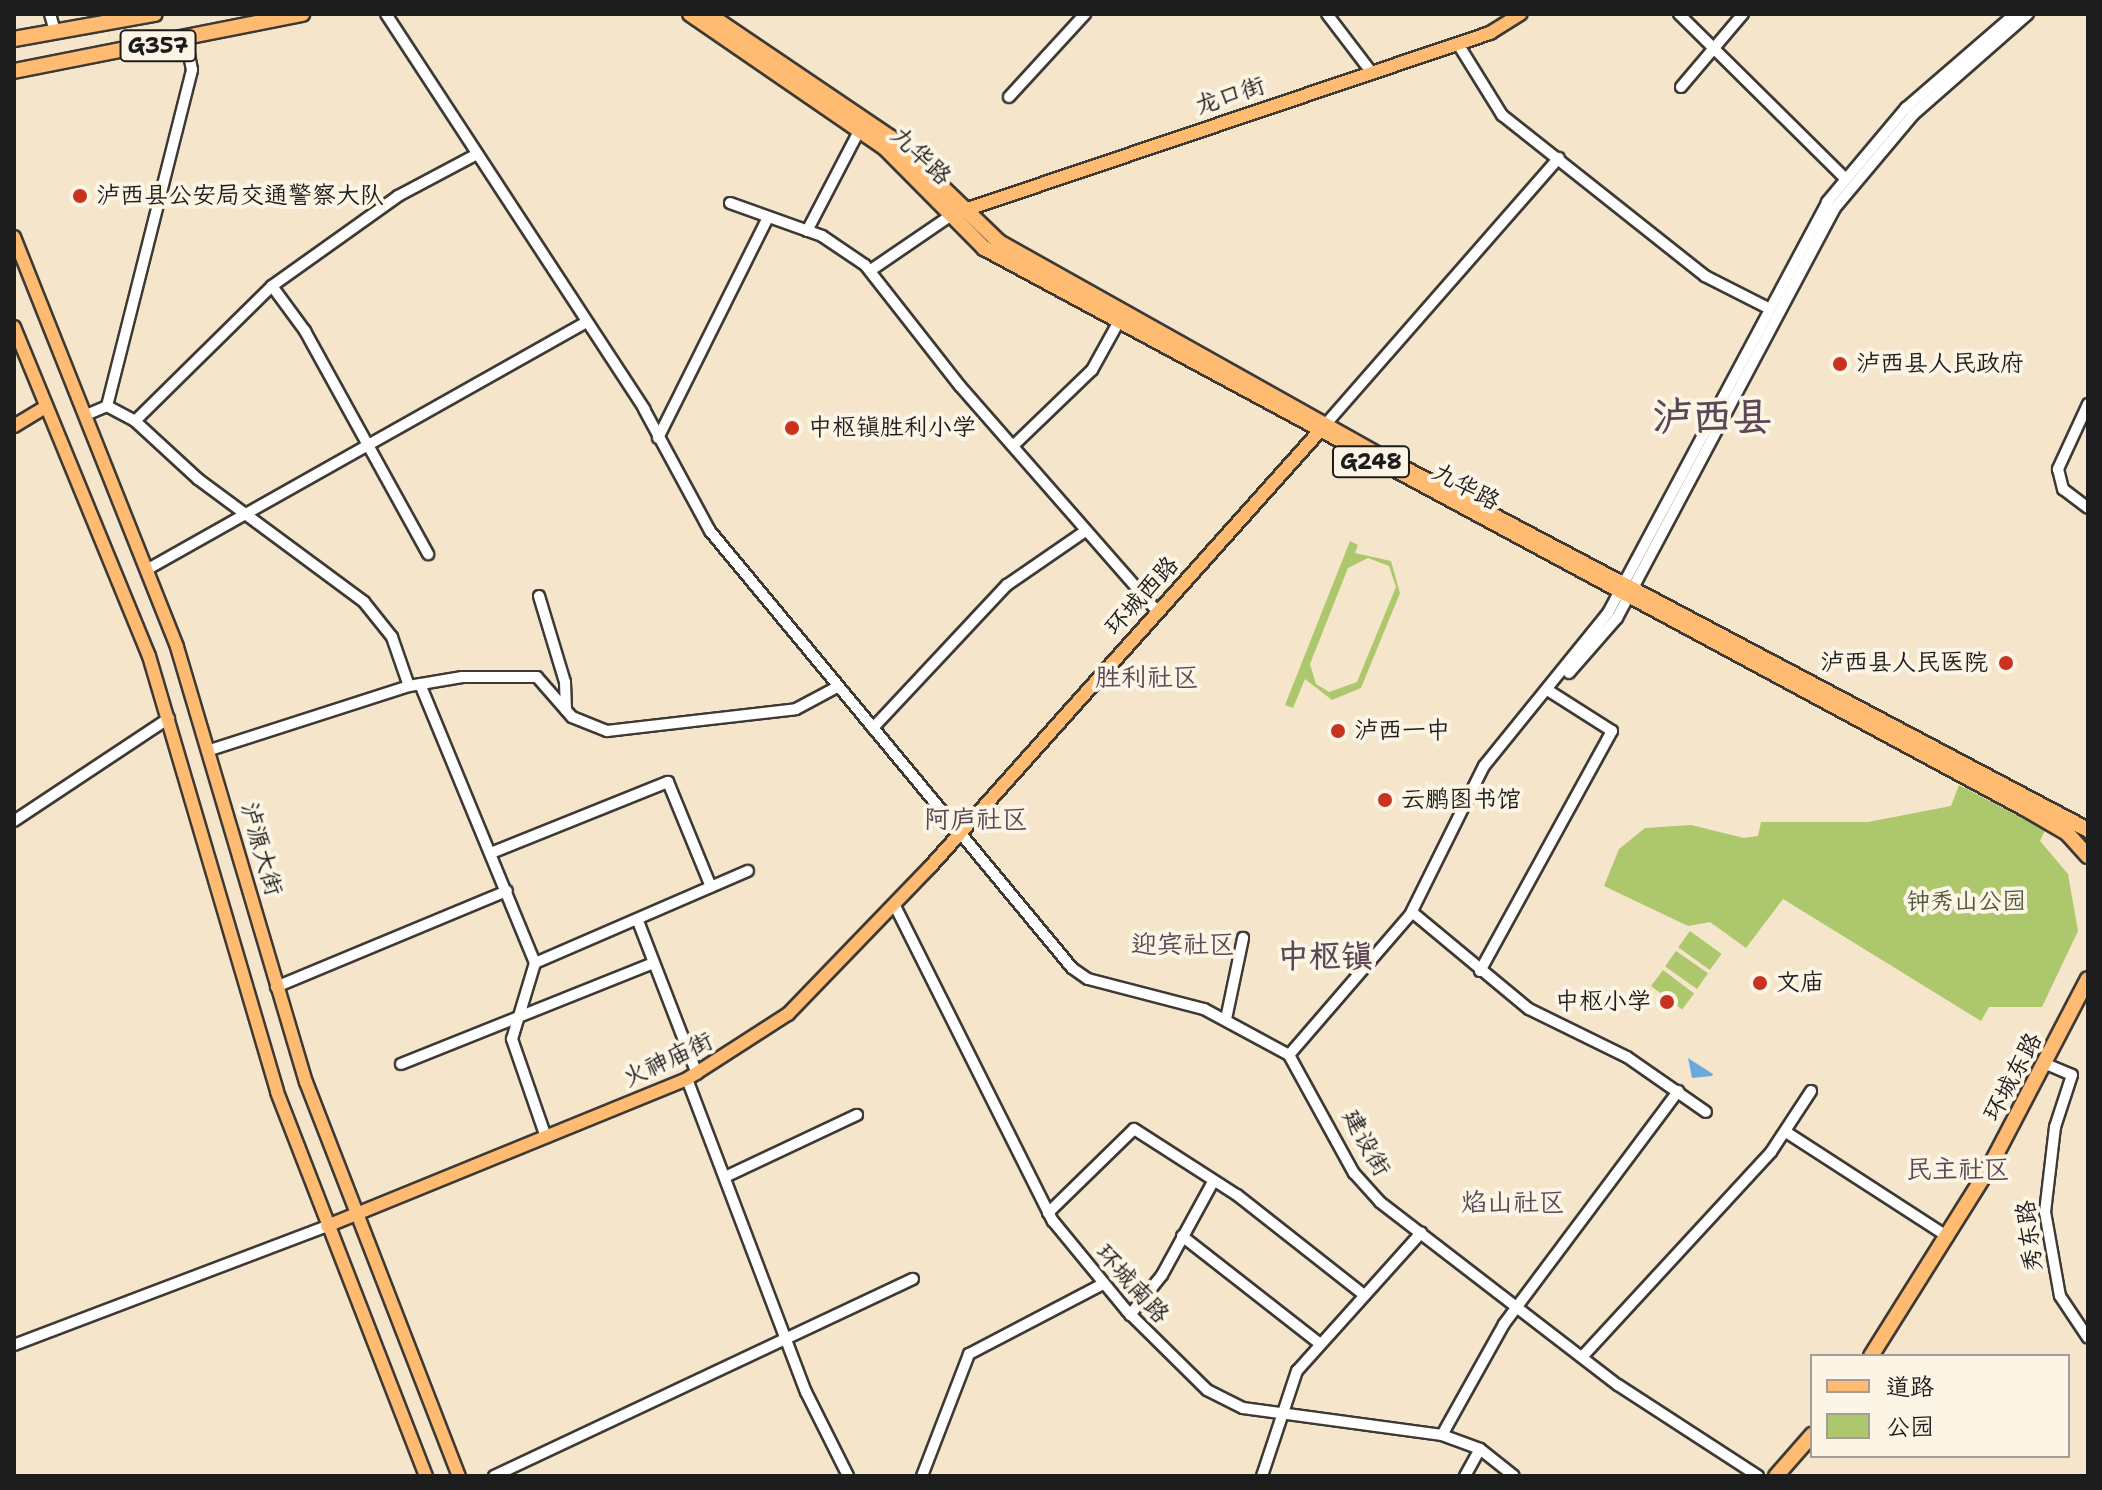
<!DOCTYPE html>
<html>
<head>
<meta charset="utf-8">
<style>
	body { margin:0 }
	#map { position:relative; width:2102px; height:1490px; overflow:hidden; background:#f5e6cb; font-family:"Shantell Sans","LXGW WenKai TC",sans-serif }
	div>[style] { position:absolute }
	.green>* { inset:0; background:#adc76d; transform-origin:0 0 }
	.water>* { inset:0; background:#6ba9dd }
	.roads { filter:drop-shadow(2px 0 #3d3a36) drop-shadow(-2px 0 #3d3a36) drop-shadow(0 2px #3d3a36) drop-shadow(0 -2px #3d3a36) }
	.minor>* { height:10px; margin:-5px; padding:0 5px; transform-origin:5px; border-radius:5px; background:#fff }
	.major>* { height:12px; margin:-6px; padding:0 6px; transform-origin:6px; border-radius:6px; background:#ffbb71 }
	.highway>* { height:14px; margin:-7px; padding:0 7px; transform-origin:7px; border-radius:7px; background:#ffbb71 }
	.dots>* { width:22px; height:22px; translate:-50% -50%; box-sizing:border-box; border:4px solid #fcf5e5; border-radius:50% }
	span { translate:-50% -50%; white-space:nowrap; text-align:center; line-height:1.15; -webkit-text-stroke:8px #fcf5e5; paint-order:stroke }
	.shield-label span { padding:2px 6px; background:#fcf5e5; border:2px solid; border-radius:6px; -webkit-text-stroke-width:0 }
	.shield-label { font-size:22px; color:#1c1c1c; font-weight:700 }
	.street-label { font-size:24px; color:#1c1c1c }
	.poi-label { font-size:24px; color:#1c1c1c }
	.left { translate:0 -50%; text-align:left }
	.right { translate:-100% -50%; text-align:right }
	.park-label { font-size:24px; color:#4f5838 }
	.neighbourhood-label { font-size:26px; color:#5b4755 }
	.district-label { font-size:32px; color:#5b4755; font-weight:700 }
	.town-label { font-size:40px; color:#5b4755; font-weight:700 }
	.frame { position:absolute; inset:0; border:16px solid #1c1c1c; pointer-events:none }
	.legend { position:absolute; left:1810px; top:1354px; width:260px; height:104px; box-sizing:border-box; background:#fcf5e5; border:2px solid #a29e95; margin:0; padding:10px 14px; list-style:none; font-size:24px; color:#1c1c1c }
	.legend li { display:flex; align-items:center; gap:16px; height:40px }
	.legend b { width:40px; border:2px solid #a29e95 }
</style>
</head>
<body>
<div id="map">
	<div class="green">
		<div style="clip-path:polygon(evenodd,1350px 541px,1358px 545px,1355px 553px,1391px 561px,1400px 593px,1361px 688px,1332px 700px,1305px 679px,1293px 708px,1285px 705px,1350px 541px,1368px 558px,1389px 566px,1396px 587px,1357px 682px,1329px 692px,1316px 684px,1310px 664px,1348px 568px,1368px 558px)"></div>
		<div style="clip-path:polygon(1959px 785px,2045px 830px,2040px 841px,2068px 874px,2078px 931px,2042px 1007px,1989px 1007px,1981px 1021px,1783px 899px,1746px 948px,1710px 922px,1688px 926px,1604px 886px,1619px 849px,1645px 828px,1691px 825px,1744px 838px,1758px 836px,1761px 822px,1868px 822px,1951px 806px)"></div>
		<div style="left:1690px;top:931px;width:39px;height:20px;rotate:36deg"></div>
		<div style="left:1676px;top:951px;width:39px;height:19px;rotate:35deg"></div>
		<div style="left:1663px;top:970px;width:39px;height:20px;rotate:37deg"></div>
	</div>
	<div class="water">
		<div style="clip-path:polygon(1688px 1058px,1713px 1074px,1712px 1076px,1692px 1078px)"></div>
	</div>
	<div class="roads">
		<div class="minor">
			<div style="left:50px;top:14px;width:19px;rotate:74deg"></div>
			<div style="left:386px;top:14px;width:472px;rotate:56.8deg"></div>
			<div style="left:644px;top:409px;width:139px;rotate:61.6deg"></div>
			<div style="left:710px;top:531px;width:567px;rotate:50.36deg"></div>
			<div style="left:1072px;top:968px;width:19px;rotate:35deg"></div>
			<div style="left:1088px;top:979px;width:120px;rotate:14.5deg"></div>
			<div style="left:1204px;top:1009px;width:97px;rotate:28.4deg"></div>
			<div style="left:1289px;top:1055px;width:135px;rotate:61.2deg"></div>
			<div style="left:1354px;top:1173px;width:39px;rotate:48deg"></div>
			<div style="left:1380px;top:1202px;width:300px;rotate:37.6deg"></div>
			<div style="left:1618px;top:1385px;width:167px;rotate:33deg"></div>
			<div style="left:1327px;top:14px;width:74px;rotate:52.7deg"></div>
			<div style="left:1679px;top:14px;width:233px;rotate:44.7deg"></div>
			<div style="left:1458px;top:44px;width:84px;rotate:58.2deg"></div>
			<div style="left:1502px;top:115px;width:259px;rotate:38.4deg"></div>
			<div style="left:1705px;top:276px;width:68px;rotate:26.9deg"></div>
			<div style="left:1681px;top:87px;width:96px;rotate:-49.7deg"></div>
			<div style="left:1009px;top:97px;width:113px;rotate:-47.5deg"></div>
			<div style="left:730px;top:203px;width:98px;rotate:19.7deg"></div>
			<div style="left:822px;top:236px;width:52px;rotate:34deg"></div>
			<div style="left:865px;top:265px;width:154px;rotate:51.9deg"></div>
			<div style="left:960px;top:386px;width:300px;rotate:48.8deg"></div>
			<div style="left:807px;top:231px;width:113px;rotate:-62.5deg"></div>
			<div style="left:871px;top:270px;width:96px;rotate:-34.4deg"></div>
			<div style="left:272px;top:286px;width:56px;rotate:53.7deg"></div>
			<div style="left:305px;top:331px;width:255px;rotate:61.1deg"></div>
			<div style="left:2088px;top:404px;width:72px;rotate:114.8deg"></div>
			<div style="left:2058px;top:469px;width:21px;rotate:76deg"></div>
			<div style="left:2063px;top:489px;width:31px;rotate:37deg"></div>
			<div style="left:107px;top:406px;width:32px;rotate:28deg"></div>
			<div style="left:135px;top:421px;width:86px;rotate:42.6deg"></div>
			<div style="left:198px;top:479px;width:207px;rotate:36.5deg"></div>
			<div style="left:364px;top:602px;width:45px;rotate:51.3deg"></div>
			<div style="left:392px;top:637px;width:52px;rotate:70.9deg"></div>
			<div style="left:107px;top:406px;width:347px;rotate:-75.8deg"></div>
			<div style="left:192px;top:70px;width:31px;rotate:-101deg"></div>
			<div style="left:86px;top:415px;width:23px;rotate:-23deg"></div>
			<div style="left:135px;top:421px;width:192px;rotate:-44.6deg"></div>
			<div style="left:272px;top:286px;width:155px;rotate:-35.5deg"></div>
			<div style="left:398px;top:196px;width:87px;rotate:-28deg"></div>
			<div style="left:1325px;top:425px;width:355px;rotate:-48.8deg"></div>
			<div style="left:658px;top:438px;width:245px;rotate:-63.5deg"></div>
			<div style="left:1013px;top:446px;width:110px;rotate:-43.9deg"></div>
			<div style="left:1092px;top:370px;width:54px;rotate:-61deg"></div>
			<div style="left:148px;top:569px;width:501px;rotate:-29.38deg"></div>
			<div style="left:539px;top:596px;width:90px;rotate:73.2deg"></div>
			<div style="left:565px;top:682px;width:28px;rotate:88deg"></div>
			<div style="left:1569px;top:673px;width:73px;rotate:-48.9deg"></div>
			<div style="left:1617px;top:618px;width:464px;rotate:-62deg"></div>
			<div style="left:1835px;top:208px;width:121px;rotate:-50deg"></div>
			<div style="left:1913px;top:115px;width:153px;rotate:-41.3deg"></div>
			<div style="left:420px;top:684px;width:302px;rotate:67.6deg"></div>
			<div style="left:535px;top:963px;width:79px;rotate:106.8deg"></div>
			<div style="left:512px;top:1039px;width:104px;rotate:70.9deg"></div>
			<div style="left:873px;top:728px;width:196px;rotate:-46.9deg"></div>
			<div style="left:1007px;top:585px;width:93px;rotate:-34.5deg"></div>
			<div style="left:210px;top:750px;width:209px;rotate:-17.8deg"></div>
			<div style="left:409px;top:686px;width:54px;rotate:-9.6deg"></div>
			<div style="left:462px;top:677px;width:75px"></div>
			<div style="left:537px;top:677px;width:53px;rotate:48.8deg"></div>
			<div style="left:572px;top:717px;width:38px;rotate:22deg"></div>
			<div style="left:607px;top:731px;width:190px;rotate:-6.6deg"></div>
			<div style="left:796px;top:709px;width:47px;rotate:-28.2deg"></div>
			<div style="left:14px;top:821px;width:186px;rotate:-33.6deg"></div>
			<div style="left:491px;top:853px;width:191px;rotate:-21.9deg"></div>
			<div style="left:668px;top:782px;width:113px;rotate:67.7deg"></div>
			<div style="left:894px;top:904px;width:355px;rotate:63.4deg"></div>
			<div style="left:1053px;top:1221px;width:117px;rotate:50.6deg"></div>
			<div style="left:1127px;top:1311px;width:112px;rotate:44.6deg"></div>
			<div style="left:1207px;top:1390px;width:40px;rotate:26.6deg"></div>
			<div style="left:1243px;top:1408px;width:201px;rotate:7.7deg"></div>
			<div style="left:1442px;top:1435px;width:40px;rotate:20.2deg"></div>
			<div style="left:1480px;top:1449px;width:43px;rotate:38.5deg"></div>
			<div style="left:1412px;top:912px;width:152px;rotate:39.7deg"></div>
			<div style="left:1529px;top:1009px;width:109px;rotate:26.1deg"></div>
			<div style="left:1627px;top:1057px;width:96px;rotate:34.8deg"></div>
			<div style="left:638px;top:921px;width:164px;rotate:68.9deg"></div>
			<div style="left:535px;top:963px;width:232px;rotate:-23.4deg"></div>
			<div style="left:1480px;top:971px;width:274px;rotate:-61.2deg"></div>
			<div style="left:1612px;top:731px;width:75px;rotate:-147.6deg"></div>
			<div style="left:276px;top:987px;width:250px;rotate:-22.6deg"></div>
			<div style="left:1226px;top:1019px;width:83px;rotate:-78.1deg"></div>
			<div style="left:1289px;top:1055px;width:185px;rotate:-49.2deg"></div>
			<div style="left:1410px;top:915px;width:166px;rotate:-63.6deg"></div>
			<div style="left:1484px;top:766px;width:197px;rotate:-51deg"></div>
			<div style="left:1608px;top:613px;width:466px;rotate:-61.9deg"></div>
			<div style="left:1827px;top:202px;width:123px;rotate:-50deg"></div>
			<div style="left:1906px;top:108px;width:144px;rotate:-40.8deg"></div>
			<div style="left:401px;top:1064px;width:272px;rotate:-21.8deg"></div>
			<div style="left:2046px;top:1064px;width:28px;rotate:23deg"></div>
			<div style="left:2072px;top:1075px;width:55px;rotate:108.1deg"></div>
			<div style="left:2055px;top:1127px;width:86px;rotate:96.7deg"></div>
			<div style="left:2045px;top:1212px;width:85px;rotate:79.9deg"></div>
			<div style="left:2060px;top:1296px;width:50px;rotate:56.3deg"></div>
			<div style="left:687px;top:1079px;width:335px;rotate:69.2deg"></div>
			<div style="left:806px;top:1392px;width:94px;rotate:63.4deg"></div>
			<div style="left:1786px;top:1132px;width:193px;rotate:32.9deg"></div>
			<div style="left:725px;top:1177px;width:146px;rotate:-25.2deg"></div>
			<div style="left:1048px;top:1213px;width:120px;rotate:-44.3deg"></div>
			<div style="left:1134px;top:1129px;width:122px;rotate:32.7deg"></div>
			<div style="left:1237px;top:1195px;width:162px;rotate:38.2deg"></div>
			<div style="left:1182px;top:1236px;width:175px;rotate:38deg"></div>
			<div style="left:1130px;top:1315px;width:51px;rotate:-51.3deg"></div>
			<div style="left:1162px;top:1275px;width:106px;rotate:-61.3deg"></div>
			<div style="left:14px;top:1345px;width:335px;rotate:-20.8deg"></div>
			<div style="left:1582px;top:1357px;width:279px;rotate:-47.3deg"></div>
			<div style="left:1771px;top:1152px;width:73px;rotate:-56.7deg"></div>
			<div style="left:1442px;top:1435px;width:127px;rotate:-60.8deg"></div>
			<div style="left:1504px;top:1324px;width:291px;rotate:-53.2deg"></div>
			<div style="left:494px;top:1476px;width:463px;rotate:-25.2deg"></div>
			<div style="left:922px;top:1476px;width:131px;rotate:-68.9deg"></div>
			<div style="left:969px;top:1354px;width:151px;rotate:-27.6deg"></div>
			<div style="left:1262px;top:1476px;width:111px;rotate:-71.6deg"></div>
			<div style="left:1297px;top:1371px;width:186px;rotate:-48.1deg"></div>
			<div style="left:1465px;top:1476px;width:31px;rotate:-61deg"></div>
		</div>
		<div class="major">
			<div style="left:956px;top:213px;width:564px;rotate:-18.63deg"></div>
			<div style="left:1490px;top:33px;width:36px;rotate:-32deg"></div>
			<div style="left:14px;top:237px;width:441px;rotate:68.3deg"></div>
			<div style="left:177px;top:647px;width:454px;rotate:73.5deg"></div>
			<div style="left:306px;top:1082px;width:423px;rotate:68.8deg"></div>
			<div style="left:14px;top:327px;width:356px;rotate:67.7deg"></div>
			<div style="left:149px;top:656px;width:454px;rotate:73.6deg"></div>
			<div style="left:277px;top:1092px;width:412px;rotate:68.8deg"></div>
			<div style="left:14px;top:426px;width:37px;rotate:-31deg"></div>
			<div style="left:327px;top:1226px;width:389px;rotate:-22.2deg"></div>
			<div style="left:687px;top:1079px;width:120px;rotate:-32.8deg"></div>
			<div style="left:788px;top:1014px;width:204px;rotate:-46deg"></div>
			<div style="left:930px;top:867px;width:593px;rotate:-48.21deg"></div>
		</div>
		<div class="highway">
			<div style="left:690px;top:14px;width:237px;rotate:34.5deg"></div>
			<div style="left:885px;top:148px;width:141px;rotate:45.3deg"></div>
			<div style="left:984px;top:248px;width:1181px;rotate:28.3deg"></div>
			<div style="left:2024px;top:808px;width:50px;rotate:30.2deg"></div>
			<div style="left:2067px;top:833px;width:31px;rotate:48deg"></div>
			<div style="left:708px;top:14px;width:221px;rotate:34.1deg"></div>
			<div style="left:891px;top:138px;width:150px;rotate:43.9deg"></div>
			<div style="left:999px;top:242px;width:448px;rotate:29.3deg"></div>
			<div style="left:1390px;top:461px;width:790px;rotate:27.86deg"></div>
			<div style="left:14px;top:39px;width:143px;rotate:-10.1deg"></div>
			<div style="left:14px;top:71px;width:294px;rotate:-11.2deg"></div>
			<div style="left:1871px;top:1356px;width:222px;rotate:-57.9deg"></div>
			<div style="left:1989px;top:1168px;width:213px;rotate:-62.4deg"></div>
			<div style="left:1776px;top:1476px;width:55px;rotate:-48.7deg"></div>
		</div>
	</div>
	<div class="dots">
		<div style="left:80px;top:196px;background:#c8321e"></div>
		<div style="left:1840px;top:364px;background:#c8321e"></div>
		<div style="left:792px;top:428px;background:#c8321e"></div>
		<div style="left:2006px;top:663px;background:#c8321e"></div>
		<div style="left:1338px;top:731px;background:#c8321e"></div>
		<div style="left:1385px;top:800px;background:#c8321e"></div>
		<div style="left:1760px;top:983px;background:#c8321e"></div>
		<div style="left:1667px;top:1002px;background:#c8321e"></div>
	</div>
	<div class="shield-label">
		<span style="left:158px;top:46px">G357</span>
		<span style="left:1371px;top:462px">G248</span>
	</div>
	<div class="street-label">
		<span style="left:1230px;top:96px;rotate:-18deg">龙口街</span>
		<span style="left:921px;top:156px;rotate:44deg">九华路</span>
		<span style="left:1466px;top:487px;rotate:28deg">九华路</span>
		<span style="left:1142px;top:596px;rotate:-48deg">环城西路</span>
		<span style="left:261px;top:849px;rotate:74deg">泸源大街</span>
		<span style="left:668px;top:1060px;rotate:-25deg">火神庙街</span>
		<span style="left:2013px;top:1077px;rotate:-62deg">环城东路</span>
		<span style="left:1366px;top:1143px;rotate:61deg">建设街</span>
		<span style="left:2030px;top:1236px;rotate:-97deg">秀东路</span>
		<span style="left:1132px;top:1284px;rotate:48deg">环城南路</span>
	</div>
	<div class="poi-label">
		<span class="left" style="left:96px;top:196px">泸西县公安局交通警察大队</span>
		<span class="left" style="left:1856px;top:364px">泸西县人民政府</span>
		<span class="left" style="left:808px;top:428px">中枢镇胜利小学</span>
		<span class="right" style="left:1988px;top:663px">泸西县人民医院</span>
		<span class="left" style="left:1354px;top:731px">泸西一中</span>
		<span class="left" style="left:1401px;top:800px">云鹏图书馆</span>
		<span class="left" style="left:1776px;top:983px">文庙</span>
		<span class="right" style="left:1651px;top:1002px">中枢小学</span>
	</div>
	<div class="park-label">
		<span style="left:1966px;top:902px">钟秀山公园</span>
	</div>
	<div class="neighbourhood-label">
		<span style="left:1147px;top:677px">胜利社区</span>
		<span style="left:976px;top:819px">阿庐社区</span>
		<span style="left:1183px;top:944px">迎宾社区</span>
		<span style="left:1958px;top:1169px">民主社区</span>
		<span style="left:1513px;top:1202px">焰山社区</span>
	</div>
	<div class="district-label">
		<span style="left:1325px;top:956px">中枢镇</span>
	</div>
	<div class="town-label">
		<span style="left:1712px;top:416px">泸西县</span>
	</div>
	<div class="frame"></div>
	<ul class="legend">
	<li><b style="height:10px;background:#ffbb71"></b>道路</li>
	<li><b style="height:22px;background:#adc76d"></b>公园</li>
	</ul>
</div>
</body>
</html>
